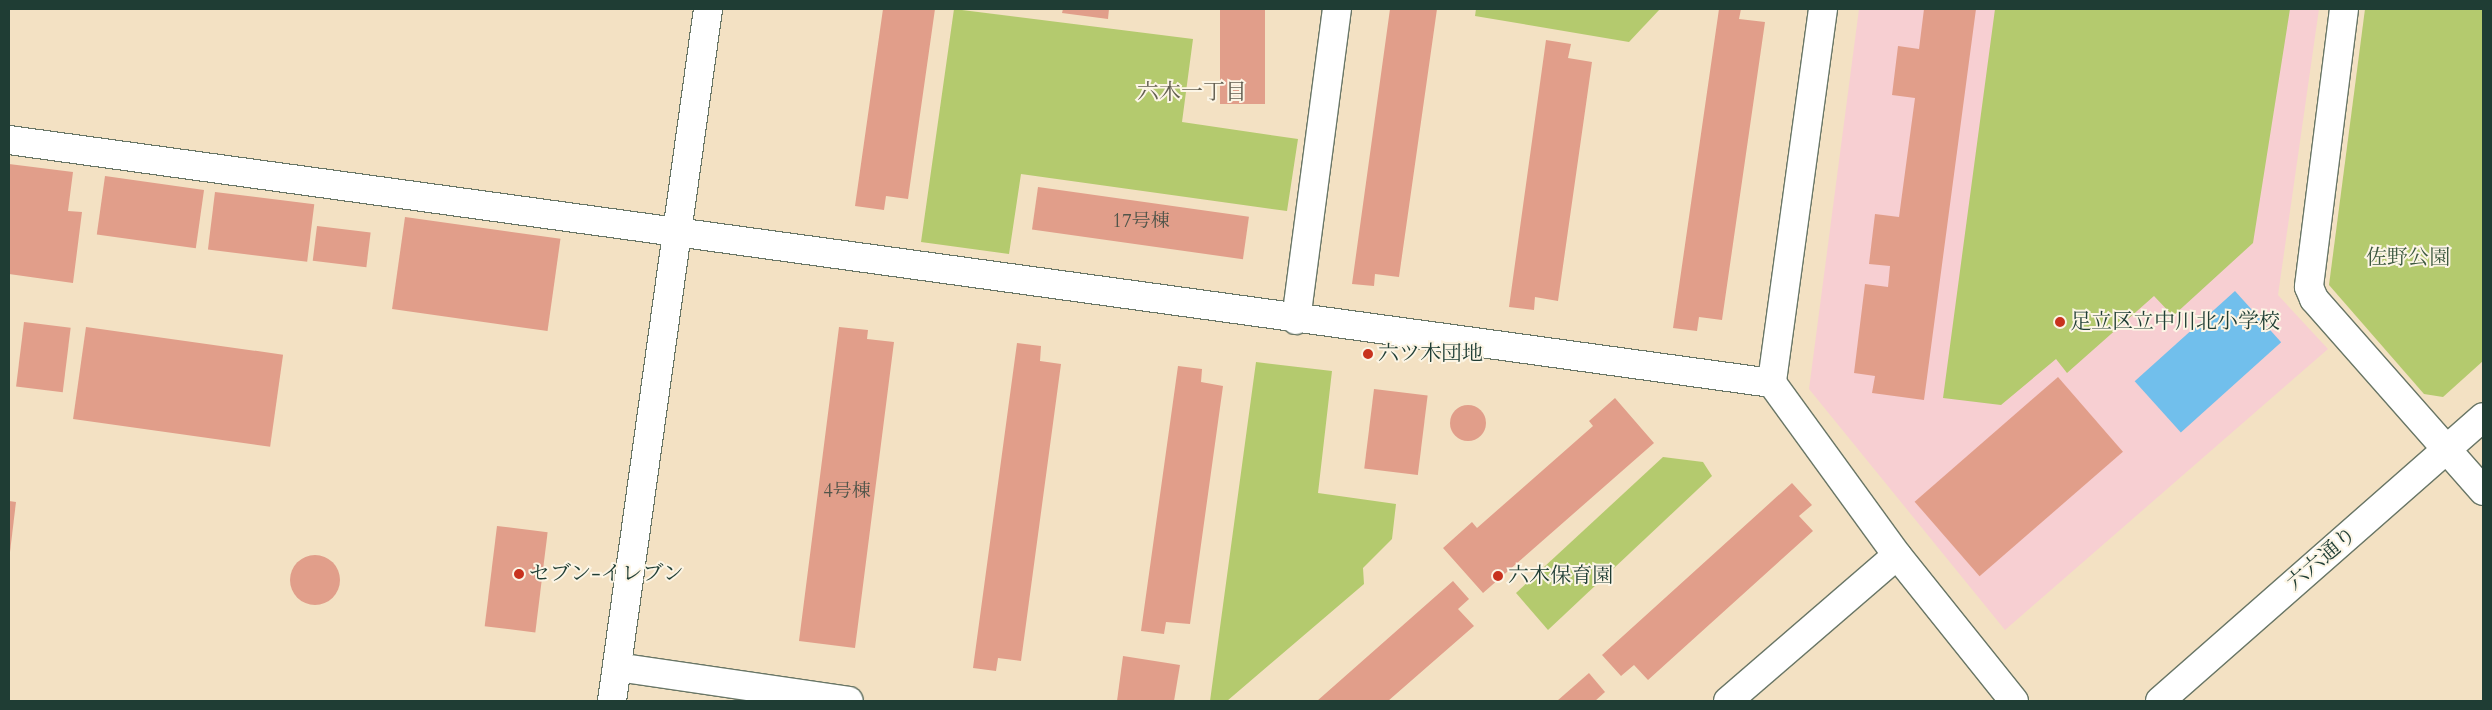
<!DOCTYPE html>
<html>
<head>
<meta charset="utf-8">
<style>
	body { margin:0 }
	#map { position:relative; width:2492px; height:710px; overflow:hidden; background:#f3e1c3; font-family:Cardo,"Noto Serif JP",serif }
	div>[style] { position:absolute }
	.built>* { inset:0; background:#f7cfd2 }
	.green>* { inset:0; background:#b4ca6e }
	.water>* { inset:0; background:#71bfec; transform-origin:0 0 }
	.building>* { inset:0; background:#e19e8a; transform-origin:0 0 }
	.round { border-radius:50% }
	.roads { filter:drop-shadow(1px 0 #697666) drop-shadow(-1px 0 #697666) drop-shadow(0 1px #697666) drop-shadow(0 -1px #697666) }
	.minor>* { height:28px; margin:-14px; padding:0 14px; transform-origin:14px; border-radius:14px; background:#fff }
	.dots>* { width:14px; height:14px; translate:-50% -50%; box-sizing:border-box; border:2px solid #fcf5e5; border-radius:50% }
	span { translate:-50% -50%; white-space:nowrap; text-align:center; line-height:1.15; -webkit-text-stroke:4px #fcf5e5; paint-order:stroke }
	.number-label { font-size:19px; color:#50554a }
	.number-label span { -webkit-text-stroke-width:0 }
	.park-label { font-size:21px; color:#3d5940 }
	.poi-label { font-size:21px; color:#1f3d34 }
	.left { translate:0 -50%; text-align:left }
	.street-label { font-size:21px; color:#1f3d34 }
	.neighbourhood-label { font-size:22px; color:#635f52 }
	.frame { position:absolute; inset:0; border:10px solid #1f3d34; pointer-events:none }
</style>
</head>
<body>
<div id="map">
	<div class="built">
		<div style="clip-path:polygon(1859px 9px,2319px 9px,2278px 295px,2328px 349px,2005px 630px,1809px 389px)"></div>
	</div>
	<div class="green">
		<div style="clip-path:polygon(954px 9px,1193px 39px,1182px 122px,1298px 139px,1287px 211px,1021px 174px,1009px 254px,921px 242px)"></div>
		<div style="clip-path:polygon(1476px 9px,1660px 9px,1629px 42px,1475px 16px)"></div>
		<div style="clip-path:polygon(1995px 9px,2290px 9px,2253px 243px,2173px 316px,2154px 296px,2067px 373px,2056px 359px,2001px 405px,1943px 398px)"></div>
		<div style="clip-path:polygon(2365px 9px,2483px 9px,2483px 361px,2443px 397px,2424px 394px,2329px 285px)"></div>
		<div style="clip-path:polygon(1256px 362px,1332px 371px,1318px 493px,1396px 504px,1392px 539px,1363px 568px,1364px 584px,1227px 701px,1210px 701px)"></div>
		<div style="clip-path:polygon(1663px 457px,1703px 462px,1712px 476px,1548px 630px,1516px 593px)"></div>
	</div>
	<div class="water">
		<div style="left:2235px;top:291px;width:69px;height:135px;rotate:48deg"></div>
	</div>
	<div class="building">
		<div style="clip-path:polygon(883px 9px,935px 9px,908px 199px,886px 196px,884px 210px,855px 206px)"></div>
		<div style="clip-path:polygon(1063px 9px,1109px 9px,1108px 19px,1062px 13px)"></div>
		<div style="left:1220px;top:9px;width:45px;height:95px"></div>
		<div style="clip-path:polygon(1390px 9px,1437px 9px,1399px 277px,1375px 274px,1374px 286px,1352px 284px)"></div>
		<div style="clip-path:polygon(1719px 9px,1741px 9px,1739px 19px,1765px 22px,1722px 320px,1699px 317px,1697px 331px,1673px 328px)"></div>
		<div style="clip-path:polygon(1924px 9px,1976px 9px,1924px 400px,1872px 393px,1875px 376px,1854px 373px,1865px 284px,1888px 287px,1890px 266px,1869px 264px,1875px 214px,1899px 217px,1915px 98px,1892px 95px,1898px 46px,1919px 49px)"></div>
		<div style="clip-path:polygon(1546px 40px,1571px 44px,1568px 58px,1592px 62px,1558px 301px,1535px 297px,1534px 310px,1509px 307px)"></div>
		<div style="clip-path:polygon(9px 164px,73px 172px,68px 211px,82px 212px,73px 283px,9px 274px)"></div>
		<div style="left:105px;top:176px;width:100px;height:59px;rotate:8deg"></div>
		<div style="left:1038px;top:187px;width:213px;height:43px;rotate:8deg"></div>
		<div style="left:215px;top:192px;width:100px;height:58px;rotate:7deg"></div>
		<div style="left:405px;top:217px;width:157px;height:93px;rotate:8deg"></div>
		<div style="left:317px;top:226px;width:54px;height:35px;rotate:7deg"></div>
		<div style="left:24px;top:322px;width:47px;height:65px;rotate:7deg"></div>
		<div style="left:86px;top:327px;width:199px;height:93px;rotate:8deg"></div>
		<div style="clip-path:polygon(839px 327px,868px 330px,867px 339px,894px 342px,855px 648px,799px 641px)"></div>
		<div style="clip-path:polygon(1017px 343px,1041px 346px,1040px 361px,1061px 364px,1021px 661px,998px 658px,996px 671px,973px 668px)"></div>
		<div style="clip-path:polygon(1178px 366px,1202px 369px,1201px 382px,1223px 386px,1190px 624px,1166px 622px,1164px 634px,1141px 631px)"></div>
		<div style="left:2058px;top:377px;width:99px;height:190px;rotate:49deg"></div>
		<div style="left:1374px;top:389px;width:54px;height:80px;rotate:7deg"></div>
		<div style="clip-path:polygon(1615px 398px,1654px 443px,1483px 593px,1443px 548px,1472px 522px,1477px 528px,1593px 426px,1589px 421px)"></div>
		<div class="round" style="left:1450px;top:405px;width:36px;height:36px"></div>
		<div style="clip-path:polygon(1792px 483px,1812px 505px,1799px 516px,1813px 531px,1648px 680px,1634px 665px,1621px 676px,1602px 655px)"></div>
		<div style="clip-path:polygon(9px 501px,16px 502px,10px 552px,9px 552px)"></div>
		<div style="left:497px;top:526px;width:51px;height:101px;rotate:7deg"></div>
		<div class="round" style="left:290px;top:555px;width:50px;height:50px"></div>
		<div style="clip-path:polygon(1453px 581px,1469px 599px,1458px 609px,1474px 626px,1388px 701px,1317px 701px)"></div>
		<div style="clip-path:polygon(1123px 656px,1180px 665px,1174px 701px,1117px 701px)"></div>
		<div style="clip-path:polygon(1589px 673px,1605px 692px,1595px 701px,1557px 701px)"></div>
	</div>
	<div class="roads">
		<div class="minor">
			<div style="left:1823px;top:9px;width:377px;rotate:97.8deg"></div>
			<div style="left:1772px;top:383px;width:213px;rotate:54deg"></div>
			<div style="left:1897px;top:555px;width:187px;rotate:51.3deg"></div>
			<div style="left:2344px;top:9px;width:280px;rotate:97.2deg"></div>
			<div style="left:2309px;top:287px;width:13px;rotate:67deg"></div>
			<div style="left:2314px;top:299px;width:256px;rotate:48.6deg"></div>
			<div style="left:9px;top:140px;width:1780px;rotate:7.85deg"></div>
			<div style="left:1296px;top:320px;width:314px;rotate:-82.5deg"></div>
			<div style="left:617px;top:667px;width:234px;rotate:8.3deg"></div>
			<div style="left:612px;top:701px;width:699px;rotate:-82.1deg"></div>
			<div style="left:1728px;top:701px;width:223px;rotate:-40.8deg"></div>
			<div style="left:2160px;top:701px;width:430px;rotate:-41.3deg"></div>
		</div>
	</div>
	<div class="dots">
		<div style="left:2060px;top:322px;background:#c8321e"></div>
		<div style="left:1368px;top:354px;background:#c8321e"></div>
		<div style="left:519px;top:574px;background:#c8321e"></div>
		<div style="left:1498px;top:576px;background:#c8321e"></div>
	</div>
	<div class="number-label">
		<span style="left:1141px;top:222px">17号棟</span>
		<span style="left:847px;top:492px">4号棟</span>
	</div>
	<div class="park-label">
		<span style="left:2408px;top:258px">佐野公園</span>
	</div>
	<div class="poi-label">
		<span class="left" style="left:2070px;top:322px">足立区立中川北小学校</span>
		<span class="left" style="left:1378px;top:354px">六ツ木団地</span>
		<span class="left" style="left:529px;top:574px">セブン-イレブン</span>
		<span class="left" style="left:1508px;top:576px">六木保育園</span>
	</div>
	<div class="street-label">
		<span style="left:2322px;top:559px;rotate:-41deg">六六通り</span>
	</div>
	<div class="neighbourhood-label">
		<span style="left:1192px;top:93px">六木一丁目</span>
	</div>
	<div class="frame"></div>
</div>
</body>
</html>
